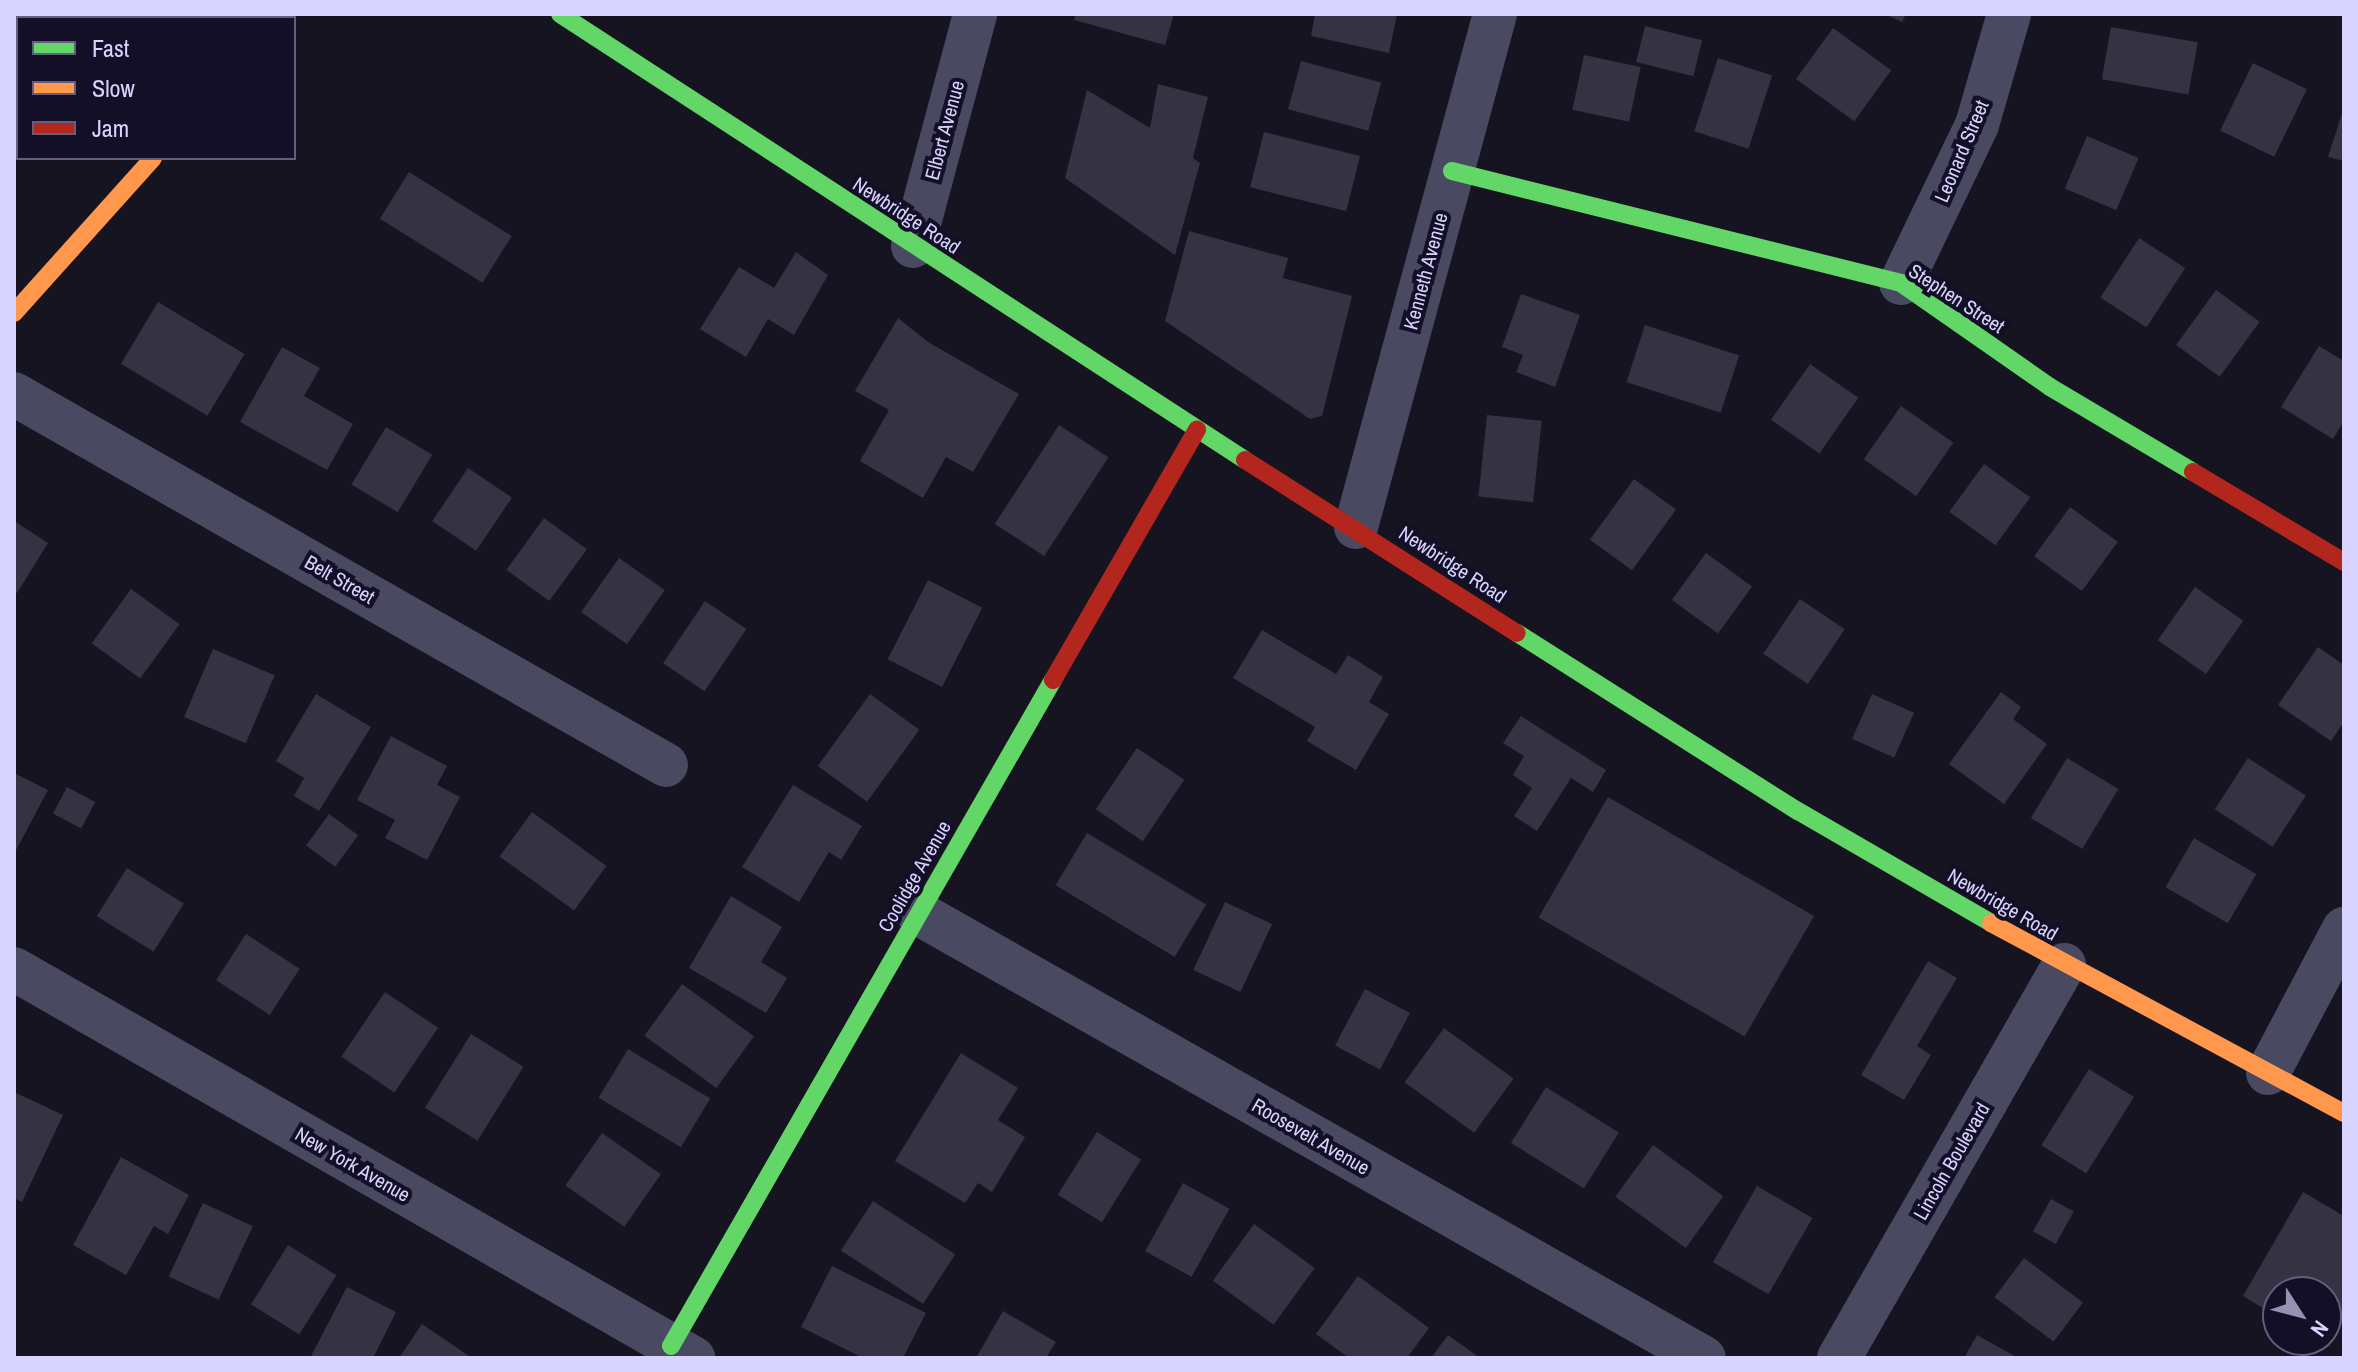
<!DOCTYPE html>
<html>
<head>
<meta charset="utf-8">
<style>
	body { margin:0 }
	#map { position:relative; width:2358px; height:1372px; overflow:hidden; background:#161421; font-family:"Archivo Narrow",sans-serif }
	div>[style] { position:absolute }
	.building>* { inset:0; background:#343243; transform-origin:0 0 }
	.street>* { height:44px; margin:-22px; padding:0 22px; transform-origin:22px; border-radius:22px; background:#4a4962 }
	.fast>* { height:18px; margin:-9px; padding:0 9px; transform-origin:9px; border-radius:9px; background:#63d668 }
	.slow>* { height:18px; margin:-9px; padding:0 9px; transform-origin:9px; border-radius:9px; background:#ff974d }
	.jam>* { height:18px; margin:-9px; padding:0 9px; transform-origin:9px; border-radius:9px; background:#b3261e }
	span { translate:-50% -50%; white-space:nowrap; text-align:center; line-height:1.15; -webkit-text-stroke:8px #130f26; paint-order:stroke }
	.street-label { font-size:20px; color:#d9d4ff }
	.frame { position:absolute; inset:0; border:16px solid #d9d4ff; pointer-events:none }
	.legend { position:absolute; left:16px; top:16px; width:280px; height:144px; box-sizing:border-box; background:#130f26; border:2px solid #625e7d; margin:0; padding:10px 14px; list-style:none; font-size:24px; color:#d9d4ff }
	.legend li { display:flex; align-items:center; gap:16px; height:40px }
	.legend b { width:40px; border:2px solid #625e7d }
	.north { position:absolute; left:2262px; top:1276px; width:80px; height:80px; box-sizing:border-box; background:#130f26; border:2px solid #625e7d; border-radius:50%; rotate:126deg; font-size:22px; font-weight:700; line-height:32px; text-align:center; color:#d9d4ff }
	.north::after { content:''; display:block; margin:auto; width:28px; height:36px; background:#9591b1; clip-path:polygon(50% 0,100% 100%,50% 72%,0 100%) }
</style>
</head>
<body>
<div id="map">
	<div class="building">
		<div style="clip-path:polygon(1076px 14px,1174px 14px,1165px 45px,1074px 20px)"></div>
		<div style="clip-path:polygon(1315px 14px,1397px 14px,1389px 53px,1311px 36px)"></div>
		<div style="clip-path:polygon(1885px 14px,1906px 14px,1902px 22px)"></div>
		<div style="left:1645px;top:26px;width:59px;height:37px;rotate:14deg"></div>
		<div style="left:2111px;top:27px;width:88px;height:53px;rotate:10deg"></div>
		<div style="left:1833px;top:28px;width:72px;height:63px;rotate:36deg"></div>
		<div style="left:1584px;top:55px;width:58px;height:56px;rotate:12deg"></div>
		<div style="left:1718px;top:58px;width:57px;height:77px;rotate:18deg"></div>
		<div style="left:1301px;top:61px;width:83px;height:50px;rotate:15deg"></div>
		<div style="left:2253px;top:63px;width:60px;height:75px;rotate:26deg"></div>
		<div style="clip-path:polygon(1158px 84px,1208px 97px,1193px 158px,1200px 163px,1175px 255px,1065px 178px,1087px 90px,1150px 128px)"></div>
		<div style="clip-path:polygon(2344px 107px,2344px 161px,2328px 157px)"></div>
		<div style="left:1264px;top:132px;width:99px;height:57px;rotate:14deg"></div>
		<div style="left:2087px;top:136px;width:56px;height:57px;rotate:23deg"></div>
		<div style="left:409px;top:172px;width:121px;height:55px;rotate:32deg"></div>
		<div style="clip-path:polygon(1189px 231px,1288px 258px,1283px 278px,1352px 296px,1322px 416px,1310px 419px,1165px 321px)"></div>
		<div style="left:2139px;top:238px;width:55px;height:71px;rotate:33deg"></div>
		<div style="clip-path:polygon(796px 252px,828px 275px,794px 335px,768px 319px,746px 357px,700px 329px,739px 267px,774px 288px)"></div>
		<div style="left:2216px;top:290px;width:54px;height:68px;rotate:36deg"></div>
		<div style="clip-path:polygon(1521px 294px,1580px 315px,1555px 387px,1516px 372px,1523px 355px,1502px 347px)"></div>
		<div style="left:158px;top:302px;width:101px;height:72px;rotate:31deg"></div>
		<div style="clip-path:polygon(898px 318px,928px 342px,1019px 394px,973px 472px,946px 457px,923px 498px,860px 461px,889px 410px,855px 391px)"></div>
		<div style="left:1645px;top:325px;width:99px;height:60px;rotate:18deg"></div>
		<div style="clip-path:polygon(2319px 346px,2344px 361px,2344px 421px,2333px 439px,2281px 407px)"></div>
		<div style="clip-path:polygon(282px 347px,320px 368px,304px 396px,353px 424px,327px 470px,240px 422px)"></div>
		<div style="left:1810px;top:364px;width:59px;height:68px;rotate:35deg"></div>
		<div style="left:1901px;top:406px;width:64px;height:65px;rotate:35deg"></div>
		<div style="left:1487px;top:415px;width:55px;height:82px;rotate:6deg"></div>
		<div style="left:1059px;top:425px;width:59px;height:118px;rotate:33deg"></div>
		<div style="left:386px;top:427px;width:54px;height:67px;rotate:31deg"></div>
		<div style="left:1984px;top:464px;width:57px;height:59px;rotate:36deg"></div>
		<div style="left:468px;top:468px;width:53px;height:64px;rotate:34deg"></div>
		<div style="left:1634px;top:479px;width:52px;height:75px;rotate:36deg"></div>
		<div style="left:2070px;top:507px;width:59px;height:61px;rotate:36deg"></div>
		<div style="left:544px;top:518px;width:53px;height:64px;rotate:36deg"></div>
		<div style="clip-path:polygon(14px 521px,48px 543px,17px 593px,14px 591px)"></div>
		<div style="left:1706px;top:553px;width:57px;height:58px;rotate:36deg"></div>
		<div style="left:619px;top:558px;width:56px;height:66px;rotate:35deg"></div>
		<div style="left:928px;top:580px;width:61px;height:89px;rotate:27deg"></div>
		<div style="left:2195px;top:587px;width:59px;height:65px;rotate:35deg"></div>
		<div style="left:131px;top:589px;width:60px;height:67px;rotate:36deg"></div>
		<div style="left:1800px;top:599px;width:54px;height:66px;rotate:34deg"></div>
		<div style="left:705px;top:601px;width:50px;height:75px;rotate:34deg"></div>
		<div style="clip-path:polygon(1262px 630px,1336px 674px,1348px 655px,1383px 677px,1369px 702px,1389px 714px,1356px 770px,1307px 741px,1315px 727px,1233px 678px)"></div>
		<div style="clip-path:polygon(2318px 647px,2344px 665px,2344px 722px,2331px 741px,2278px 705px)"></div>
		<div style="left:213px;top:649px;width:67px;height:74px;rotate:23deg"></div>
		<div style="clip-path:polygon(2001px 692px,2021px 707px,2013px 719px,2047px 744px,2004px 804px,1949px 764px)"></div>
		<div style="clip-path:polygon(316px 694px,371px 727px,319px 811px,294px 796px,304px 778px,276px 761px)"></div>
		<div style="left:870px;top:694px;width:61px;height:89px;rotate:36deg"></div>
		<div style="left:1872px;top:694px;width:46px;height:49px;rotate:24deg"></div>
		<div style="clip-path:polygon(1521px 716px,1606px 770px,1593px 792px,1571px 778px,1537px 831px,1514px 816px,1532px 788px,1513px 775px,1524px 756px,1503px 743px)"></div>
		<div style="clip-path:polygon(391px 736px,447px 766px,437px 785px,460px 797px,427px 860px,385px 838px,395px 820px,357px 800px)"></div>
		<div style="left:1137px;top:748px;width:57px;height:74px;rotate:34deg"></div>
		<div style="left:2067px;top:758px;width:60px;height:70px;rotate:31deg"></div>
		<div style="left:2248px;top:758px;width:69px;height:61px;rotate:33deg"></div>
		<div style="clip-path:polygon(16px 774px,48px 790px,14px 854px,14px 778px)"></div>
		<div style="clip-path:polygon(793px 785px,862px 826px,841px 860px,829px 852px,799px 902px,742px 867px)"></div>
		<div style="left:67px;top:787px;width:32px;height:30px;rotate:28deg"></div>
		<div style="left:1608px;top:797px;width:238px;height:139px;rotate:30deg"></div>
		<div style="left:532px;top:812px;width:92px;height:55px;rotate:36deg"></div>
		<div style="left:329px;top:814px;width:36px;height:39px;rotate:36deg"></div>
		<div style="left:1087px;top:833px;width:139px;height:61px;rotate:31deg"></div>
		<div style="left:2194px;top:838px;width:72px;height:57px;rotate:30deg"></div>
		<div style="left:127px;top:868px;width:67px;height:57px;rotate:32deg"></div>
		<div style="clip-path:polygon(731px 896px,782px 927px,761px 962px,787px 978px,766px 1013px,689px 968px)"></div>
		<div style="left:1225px;top:902px;width:52px;height:75px;rotate:25deg"></div>
		<div style="left:246px;top:934px;width:64px;height:55px;rotate:33deg"></div>
		<div style="clip-path:polygon(1928px 961px,1957px 978px,1917px 1046px,1931px 1055px,1904px 1100px,1861px 1075px)"></div>
		<div style="left:682px;top:984px;width:89px;height:64px;rotate:36deg"></div>
		<div style="left:1365px;top:989px;width:51px;height:64px;rotate:28deg"></div>
		<div style="left:385px;top:992px;width:64px;height:78px;rotate:34deg"></div>
		<div style="left:1444px;top:1028px;width:86px;height:67px;rotate:36deg"></div>
		<div style="left:471px;top:1034px;width:62px;height:87px;rotate:32deg"></div>
		<div style="left:628px;top:1049px;width:96px;height:57px;rotate:31deg"></div>
		<div style="clip-path:polygon(961px 1053px,1018px 1088px,998px 1120px,1025px 1137px,992px 1192px,978px 1183px,965px 1203px,895px 1161px)"></div>
		<div style="left:2089px;top:1069px;width:53px;height:90px;rotate:32deg"></div>
		<div style="left:1546px;top:1087px;width:86px;height:66px;rotate:32deg"></div>
		<div style="clip-path:polygon(14px 1092px,63px 1115px,22px 1202px,14px 1198px)"></div>
		<div style="left:1097px;top:1132px;width:52px;height:74px;rotate:32deg"></div>
		<div style="left:602px;top:1133px;width:72px;height:64px;rotate:35deg"></div>
		<div style="left:1653px;top:1145px;width:87px;height:64px;rotate:36deg"></div>
		<div style="clip-path:polygon(121px 1157px,189px 1195px,168px 1234px,154px 1226px,126px 1275px,73px 1245px)"></div>
		<div style="left:1183px;top:1183px;width:53px;height:78px;rotate:29deg"></div>
		<div style="left:1757px;top:1186px;width:64px;height:88px;rotate:30deg"></div>
		<div style="clip-path:polygon(2303px 1192px,2344px 1216px,2344px 1319px,2328px 1346px,2318px 1340px,2326px 1340px,2326px 1292px,2278px 1292px,2278px 1317px,2243px 1296px)"></div>
		<div style="left:2051px;top:1199px;width:26px;height:37px;rotate:29deg"></div>
		<div style="left:873px;top:1201px;width:98px;height:59px;rotate:33deg"></div>
		<div style="left:203px;top:1203px;width:55px;height:81px;rotate:25deg"></div>
		<div style="left:1254px;top:1224px;width:75px;height:70px;rotate:36deg"></div>
		<div style="left:288px;top:1245px;width:57px;height:70px;rotate:32deg"></div>
		<div style="left:2024px;top:1258px;width:74px;height:49px;rotate:37deg"></div>
		<div style="clip-path:polygon(832px 1266px,926px 1313px,903px 1358px,863px 1358px,801px 1327px)"></div>
		<div style="clip-path:polygon(1358px 1276px,1429px 1328px,1407px 1358px,1349px 1358px,1316px 1334px)"></div>
		<div style="clip-path:polygon(347px 1287px,396px 1312px,373px 1358px,310px 1358px)"></div>
		<div style="clip-path:polygon(1003px 1311px,1056px 1342px,1046px 1358px,976px 1358px)"></div>
		<div style="clip-path:polygon(422px 1324px,472px 1358px,399px 1358px)"></div>
		<div style="clip-path:polygon(1448px 1335px,1480px 1358px,1431px 1358px)"></div>
		<div style="clip-path:polygon(1977px 1335px,2018px 1358px,1964px 1358px)"></div>
	</div>
	<div class="street">
		<div style="left:913px;top:246px;width:240px;rotate:-75deg"></div>
		<div style="left:1901px;top:283px;width:175px;rotate:-64.3deg"></div>
		<div style="left:1977px;top:125px;width:116px;rotate:-73.9deg"></div>
		<div style="left:14px;top:394px;width:750px;rotate:29.64deg"></div>
		<div style="left:1356px;top:527px;width:531px;rotate:-74.84deg"></div>
		<div style="left:918px;top:913px;width:903px;rotate:29.52deg"></div>
		<div style="left:14px;top:969px;width:783px;rotate:29.81deg"></div>
		<div style="left:2268px;top:1073px;width:163px;rotate:-62.2deg"></div>
		<div style="left:1839px;top:1358px;width:453px;rotate:-60.2deg"></div>
	</div>
	<div class="fast">
		<div style="left:560px;top:14px;width:817px;rotate:33.07deg"></div>
		<div style="left:278px;top:18px;width:6px;rotate:-45deg"></div>
		<div style="left:1452px;top:171px;width:463px;rotate:14deg"></div>
		<div style="left:1901px;top:283px;width:182px;rotate:34.9deg"></div>
		<div style="left:2050px;top:387px;width:166px;rotate:30.7deg"></div>
		<div style="left:1517px;top:633px;width:333px;rotate:32.4deg"></div>
		<div style="left:1798px;top:811px;width:223px;rotate:30.1deg"></div>
		<div style="left:671px;top:1346px;width:768px;rotate:-60.16deg"></div>
	</div>
	<div class="slow">
		<div style="left:14px;top:313px;width:208px;rotate:-48.1deg"></div>
		<div style="left:1991px;top:923px;width:401px;rotate:28.3deg"></div>
	</div>
	<div class="jam">
		<div style="left:1245px;top:460px;width:322px;rotate:32.5deg"></div>
		<div style="left:2193px;top:472px;width:176px;rotate:30.8deg"></div>
		<div style="left:1053px;top:680px;width:289px;rotate:-60.1deg"></div>
	</div>
	<div class="street-label">
		<span style="left:944px;top:130px;rotate:-75deg">Elbert Avenue</span>
		<span style="left:1961px;top:151px;rotate:-67deg">Leonard Street</span>
		<span style="left:907px;top:215px;rotate:33deg">Newbridge Road</span>
		<span style="left:1425px;top:271px;rotate:-75deg">Kenneth Avenue</span>
		<span style="left:1957px;top:298px;rotate:33deg">Stephen Street</span>
		<span style="left:1453px;top:564px;rotate:33deg">Newbridge Road</span>
		<span style="left:340px;top:579px;rotate:30deg">Belt Street</span>
		<span style="left:914px;top:876px;rotate:-60deg">Coolidge Avenue</span>
		<span style="left:2003px;top:904px;rotate:30deg">Newbridge Road</span>
		<span style="left:1311px;top:1136px;rotate:30deg">Roosevelt Avenue</span>
		<span style="left:1951px;top:1161px;rotate:-60deg">Lincoln Boulevard</span>
		<span style="left:353px;top:1164px;rotate:30deg">New York Avenue</span>
	</div>
	<div class="frame"></div>
	<ul class="legend">
	<li><b style="height:10px;background:#63d668"></b>Fast</li>
	<li><b style="height:10px;background:#ff974d"></b>Slow</li>
	<li><b style="height:10px;background:#b3261e"></b>Jam</li>
	</ul>
	<div class="north">N</div>
</div>
</body>
</html>
